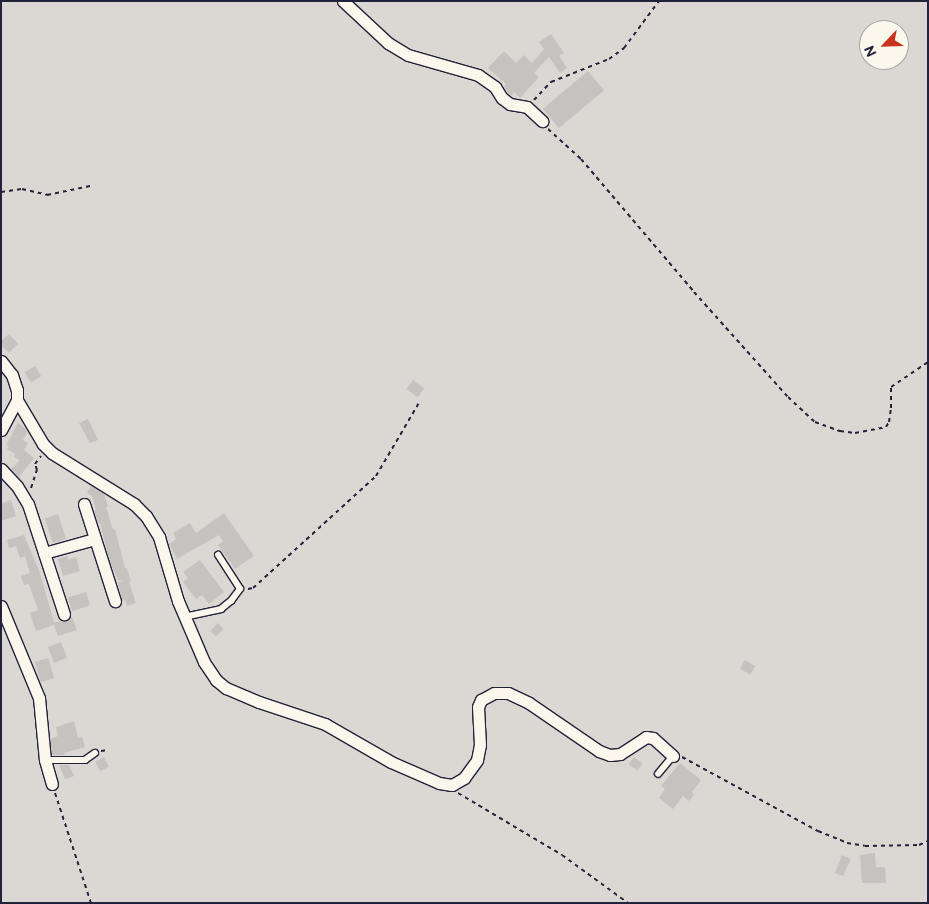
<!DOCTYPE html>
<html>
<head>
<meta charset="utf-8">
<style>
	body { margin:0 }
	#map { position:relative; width:929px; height:904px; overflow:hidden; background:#fbf7ec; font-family:"Balsamiq Sans",sans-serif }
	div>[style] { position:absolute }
	.green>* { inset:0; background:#dbd8d3 }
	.building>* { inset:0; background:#c6c2c0; transform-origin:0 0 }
	.path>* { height:2px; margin-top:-1px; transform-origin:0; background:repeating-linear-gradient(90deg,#22223b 0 4px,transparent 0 8px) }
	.roads { filter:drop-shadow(1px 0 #22223b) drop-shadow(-1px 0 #22223b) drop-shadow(0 1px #22223b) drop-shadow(0 -1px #22223b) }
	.lane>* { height:5.5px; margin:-2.75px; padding:0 2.75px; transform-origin:2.75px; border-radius:2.75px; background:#fbf7ec }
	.street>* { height:11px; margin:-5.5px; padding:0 5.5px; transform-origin:5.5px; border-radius:5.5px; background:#fbf7ec }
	span { translate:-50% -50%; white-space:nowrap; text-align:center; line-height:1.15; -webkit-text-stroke:4px #fbf7ec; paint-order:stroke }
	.frame { position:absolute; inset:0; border:2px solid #22223b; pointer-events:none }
	.north { position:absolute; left:859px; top:20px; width:50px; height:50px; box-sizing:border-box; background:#fbf7ec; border:1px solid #a4a2a5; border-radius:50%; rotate:246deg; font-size:14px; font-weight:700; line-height:20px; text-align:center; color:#22223b }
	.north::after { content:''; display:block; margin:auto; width:18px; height:22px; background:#c8321e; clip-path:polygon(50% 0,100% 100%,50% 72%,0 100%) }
</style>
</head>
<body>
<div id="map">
	<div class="green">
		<div style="clip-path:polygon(evenodd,1px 1px,928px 1px,928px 903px,1px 903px,1px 1px,869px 30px,899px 30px,899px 60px,869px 60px,869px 30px)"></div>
	</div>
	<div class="building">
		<div style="clip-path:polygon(551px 34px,564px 53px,559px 56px,567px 68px,560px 73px,549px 57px,534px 73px,539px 77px,520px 98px,514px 92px,511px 96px,504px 87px,506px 84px,488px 68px,504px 51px,516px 63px,524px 55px,532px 63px,544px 49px,539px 42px)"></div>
		<div style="left:588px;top:71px;width:25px;height:59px;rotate:50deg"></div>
		<div style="clip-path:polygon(9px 334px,18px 344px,9px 353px,1px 345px,1px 341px)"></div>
		<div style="left:35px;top:366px;width:12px;height:12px;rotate:59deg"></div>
		<div style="left:413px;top:380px;width:14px;height:11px;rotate:36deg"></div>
		<div style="clip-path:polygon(88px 419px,98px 440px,90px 443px,79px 423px)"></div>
		<div style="clip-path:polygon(18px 423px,24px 427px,27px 432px,23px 440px,28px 443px,24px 450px,34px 458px,19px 477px,11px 469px,20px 460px,14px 457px,15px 454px,7px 449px,9px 446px,6px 445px)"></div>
		<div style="clip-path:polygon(91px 486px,104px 494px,108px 507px,106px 507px,113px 530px,115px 529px,125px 568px,127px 568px,131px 582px,129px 582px,136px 603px,127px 606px,125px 600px,122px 601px,118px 582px,123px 581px,118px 580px,110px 562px,100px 523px,98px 523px,94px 511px,96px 510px,92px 496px,87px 493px)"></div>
		<div style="clip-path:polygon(11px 500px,16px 516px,1px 521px,1px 504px)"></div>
		<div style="clip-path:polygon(224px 513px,254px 556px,235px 569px,218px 545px,223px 541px,219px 535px,177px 559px,169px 544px,176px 539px,173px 533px,190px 523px,196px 533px)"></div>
		<div style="left:58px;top:514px;width:26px;height:14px;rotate:72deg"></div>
		<div style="clip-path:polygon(24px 535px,39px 570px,54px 622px,66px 621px,72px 617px,77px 630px,58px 636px,54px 625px,36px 631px,30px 613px,38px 610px,29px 584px,24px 585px,21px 576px,30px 573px,25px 556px,20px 558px,16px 546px,9px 548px,7px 540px)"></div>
		<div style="clip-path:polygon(67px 556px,68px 560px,76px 557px,80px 571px,63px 576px,58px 559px)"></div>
		<div style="clip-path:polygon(200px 560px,224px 592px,209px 604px,202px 595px,196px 599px,183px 582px,188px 578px,183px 572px)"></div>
		<div style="left:86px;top:592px;width:14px;height:19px;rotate:73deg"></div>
		<div style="left:218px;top:623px;width:8px;height:11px;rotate:45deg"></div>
		<div style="left:61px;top:642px;width:17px;height:14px;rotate:69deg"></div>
		<div style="left:48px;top:658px;width:21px;height:14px;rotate:73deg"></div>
		<div style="left:745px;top:660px;width:12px;height:10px;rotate:31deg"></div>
		<div style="clip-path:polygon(74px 721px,78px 738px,82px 737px,85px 747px,64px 753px,65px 755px,52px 755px,50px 739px,58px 736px,56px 727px)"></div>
		<div style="left:104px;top:757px;width:11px;height:10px;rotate:63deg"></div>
		<div style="left:634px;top:757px;width:11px;height:9px;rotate:38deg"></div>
		<div style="clip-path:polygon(680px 763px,701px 780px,692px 792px,694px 795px,689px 801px,683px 796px,673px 809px,659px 798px,665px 789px,661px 786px)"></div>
		<div style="clip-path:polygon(59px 765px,69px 765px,74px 776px,65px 779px)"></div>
		<div style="clip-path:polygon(875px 853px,876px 867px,885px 867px,886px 883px,862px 883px,860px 855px)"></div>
		<div style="clip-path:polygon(842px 855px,851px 859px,843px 876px,835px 873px)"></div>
	</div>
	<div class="path">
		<div style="left:534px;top:100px;width:25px;rotate:-47deg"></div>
		<div style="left:551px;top:82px;width:62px;rotate:-21.6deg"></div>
		<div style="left:609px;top:59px;width:19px;rotate:-36deg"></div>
		<div style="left:624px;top:48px;width:59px;rotate:-53.3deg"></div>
		<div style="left:548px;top:129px;width:45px;rotate:42.3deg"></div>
		<div style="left:581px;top:159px;width:175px;rotate:49.6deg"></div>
		<div style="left:694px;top:292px;width:141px;rotate:48.2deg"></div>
		<div style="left:788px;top:397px;width:37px;rotate:43deg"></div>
		<div style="left:815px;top:422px;width:27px;rotate:20deg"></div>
		<div style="left:840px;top:431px;width:15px;rotate:8deg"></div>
		<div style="left:855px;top:433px;width:32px;rotate:-11deg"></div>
		<div style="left:886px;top:427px;width:6px;rotate:-59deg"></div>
		<div style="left:889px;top:422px;width:14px;rotate:-82deg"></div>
		<div style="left:891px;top:408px;width:21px;rotate:-90deg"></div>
		<div style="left:891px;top:387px;width:45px;rotate:-34deg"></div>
		<div style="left:1px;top:192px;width:21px;rotate:-8deg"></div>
		<div style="left:22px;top:189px;width:26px;rotate:13deg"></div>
		<div style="left:47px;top:195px;width:44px;rotate:-11.8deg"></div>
		<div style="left:31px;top:488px;width:19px;rotate:-72deg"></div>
		<div style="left:37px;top:470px;width:6px;rotate:-108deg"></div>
		<div style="left:35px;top:464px;width:10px;rotate:-53deg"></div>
		<div style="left:248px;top:589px;width:5px;rotate:-11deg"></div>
		<div style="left:253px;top:588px;width:166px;rotate:-42.3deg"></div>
		<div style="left:376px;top:476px;width:87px;rotate:-59.6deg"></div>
		<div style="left:101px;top:751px;width:7px;rotate:-8deg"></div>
		<div style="left:682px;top:757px;width:155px;rotate:28.6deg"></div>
		<div style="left:818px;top:831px;width:31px;rotate:22deg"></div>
		<div style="left:847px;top:843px;width:18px;rotate:9deg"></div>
		<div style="left:865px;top:846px;width:54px;rotate:-1.1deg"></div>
		<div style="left:919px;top:845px;width:10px;rotate:-24deg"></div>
		<div style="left:55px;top:793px;width:116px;rotate:71.9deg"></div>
		<div style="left:458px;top:793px;width:121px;rotate:30.8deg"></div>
		<div style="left:562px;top:855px;width:82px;rotate:36deg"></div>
	</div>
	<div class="roads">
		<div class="lane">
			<div style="left:184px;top:617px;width:38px;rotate:-12deg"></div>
			<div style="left:221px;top:609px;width:13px;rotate:-39deg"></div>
			<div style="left:231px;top:601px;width:15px;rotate:-53deg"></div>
			<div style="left:240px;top:589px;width:40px;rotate:-122.9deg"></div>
			<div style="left:45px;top:760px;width:40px"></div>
			<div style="left:85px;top:760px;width:12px;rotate:-35deg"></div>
			<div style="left:658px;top:774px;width:23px;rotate:-50deg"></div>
		</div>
		<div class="street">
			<div style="left:343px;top:1px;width:62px;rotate:43deg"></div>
			<div style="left:388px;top:43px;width:23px;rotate:31deg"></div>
			<div style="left:408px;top:55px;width:73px;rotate:15.9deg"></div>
			<div style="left:478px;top:75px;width:21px;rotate:35deg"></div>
			<div style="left:495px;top:87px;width:13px;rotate:58deg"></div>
			<div style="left:502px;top:98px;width:10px;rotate:37deg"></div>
			<div style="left:510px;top:104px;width:17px;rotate:10deg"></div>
			<div style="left:527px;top:107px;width:21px;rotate:43deg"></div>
			<div style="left:1px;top:361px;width:18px;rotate:52deg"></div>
			<div style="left:12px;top:375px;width:16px;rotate:72deg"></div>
			<div style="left:17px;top:390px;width:10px;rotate:90deg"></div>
			<div style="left:17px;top:400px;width:34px;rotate:118deg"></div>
			<div style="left:17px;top:400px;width:51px;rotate:59.4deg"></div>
			<div style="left:43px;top:444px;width:13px;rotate:45deg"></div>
			<div style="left:52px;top:453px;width:97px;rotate:31.9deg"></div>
			<div style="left:134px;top:504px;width:17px;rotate:45deg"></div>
			<div style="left:146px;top:516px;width:25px;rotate:58deg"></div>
			<div style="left:159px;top:537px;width:67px;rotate:73.5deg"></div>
			<div style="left:178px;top:601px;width:66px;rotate:66.9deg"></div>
			<div style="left:204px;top:662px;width:22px;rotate:56deg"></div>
			<div style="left:216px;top:680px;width:13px;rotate:39deg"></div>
			<div style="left:226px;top:688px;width:36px;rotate:23deg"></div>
			<div style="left:259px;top:702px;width:70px;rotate:18.4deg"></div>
			<div style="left:325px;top:724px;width:76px;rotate:29.9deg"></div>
			<div style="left:391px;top:762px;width:52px;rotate:23.6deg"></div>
			<div style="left:439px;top:783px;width:13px;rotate:9deg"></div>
			<div style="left:452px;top:785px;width:14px;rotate:-30deg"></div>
			<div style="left:464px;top:778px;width:22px;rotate:-54deg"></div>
			<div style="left:477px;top:760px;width:15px;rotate:-79deg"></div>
			<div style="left:480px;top:745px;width:38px;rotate:-93deg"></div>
			<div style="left:478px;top:707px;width:8px;rotate:-67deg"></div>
			<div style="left:481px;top:700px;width:15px;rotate:-28deg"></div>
			<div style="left:494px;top:693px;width:14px"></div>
			<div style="left:508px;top:693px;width:23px;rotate:25deg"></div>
			<div style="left:529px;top:703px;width:85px;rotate:34.4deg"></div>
			<div style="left:599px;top:751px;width:12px;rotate:20deg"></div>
			<div style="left:610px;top:755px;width:10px;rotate:-6deg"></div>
			<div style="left:620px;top:754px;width:31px;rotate:-33deg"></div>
			<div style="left:646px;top:737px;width:7px;rotate:8deg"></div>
			<div style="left:653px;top:738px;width:27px;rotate:42deg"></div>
			<div style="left:1px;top:469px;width:23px;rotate:47deg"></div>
			<div style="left:17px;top:486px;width:21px;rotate:59deg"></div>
			<div style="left:28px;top:504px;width:116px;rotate:71.9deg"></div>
			<div style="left:84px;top:504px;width:102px;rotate:72.3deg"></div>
			<div style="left:44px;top:553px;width:53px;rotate:-15.4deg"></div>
			<div style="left:1px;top:606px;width:100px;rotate:67.6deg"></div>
			<div style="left:39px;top:698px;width:62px;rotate:84.5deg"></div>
			<div style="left:45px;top:760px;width:25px;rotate:74deg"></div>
		</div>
	</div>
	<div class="frame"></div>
	<div class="north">N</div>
</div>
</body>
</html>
